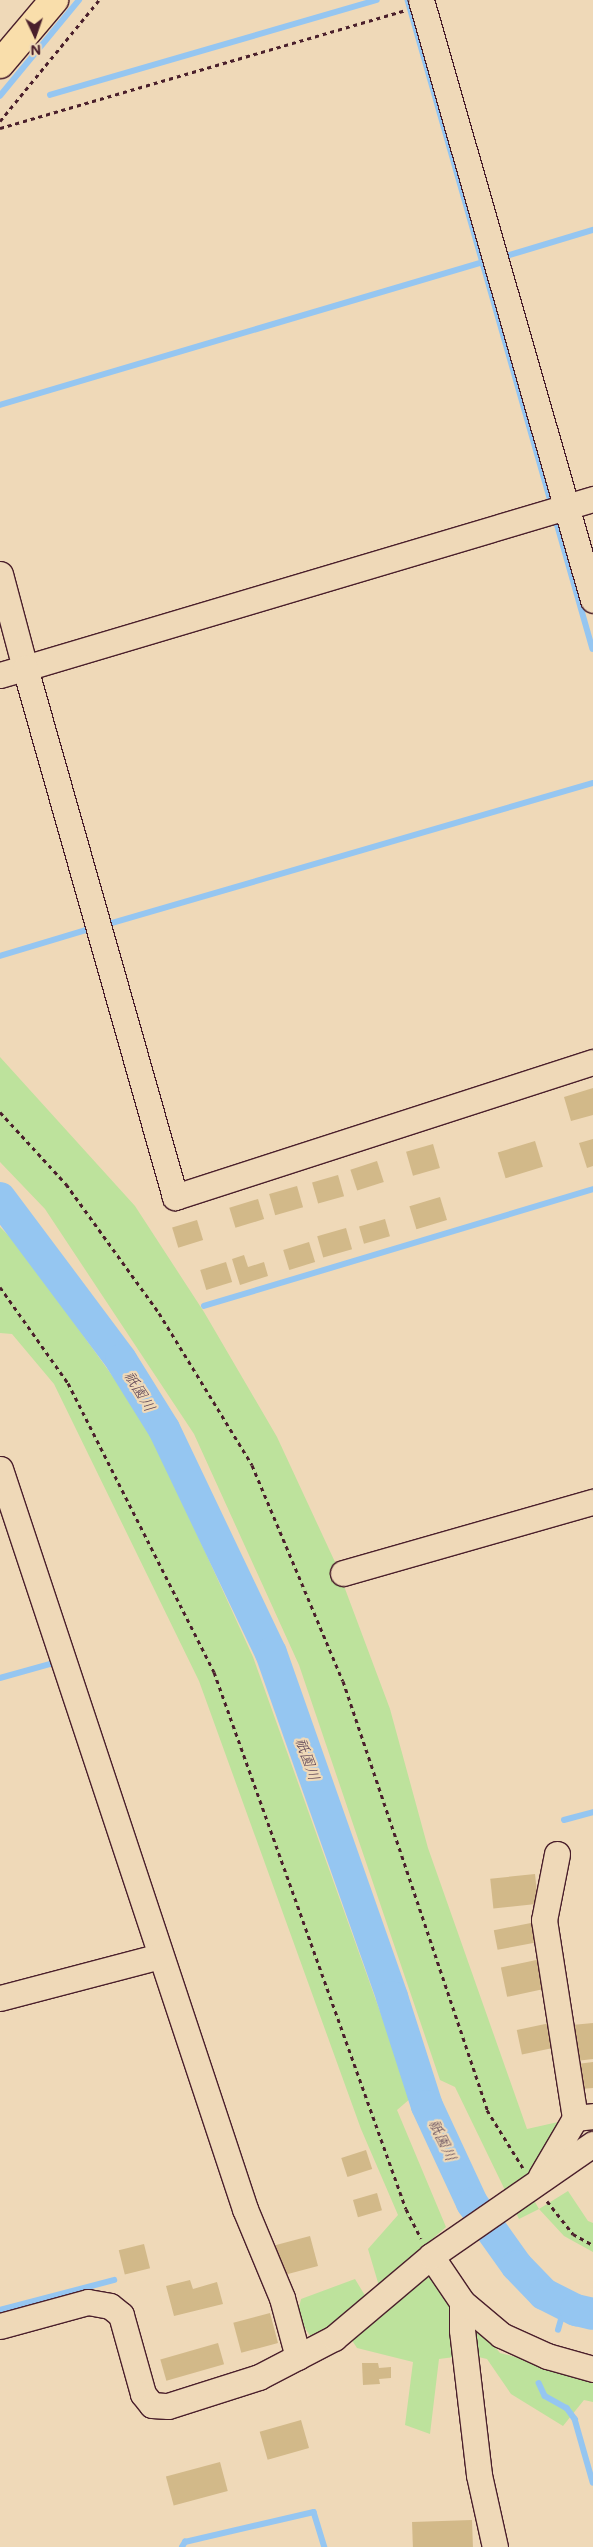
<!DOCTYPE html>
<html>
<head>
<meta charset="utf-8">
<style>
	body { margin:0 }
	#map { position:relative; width:593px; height:2547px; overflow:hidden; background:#efd9b8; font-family:Mali,"Klee One",sans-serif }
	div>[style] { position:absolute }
	.green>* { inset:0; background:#bde29c }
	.stream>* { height:5.5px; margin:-2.75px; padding:0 2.75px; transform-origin:2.75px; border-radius:2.75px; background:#95c6f1 }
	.river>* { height:32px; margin:-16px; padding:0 16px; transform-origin:16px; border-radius:16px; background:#95c6f1 }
	.building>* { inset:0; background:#d2b989; transform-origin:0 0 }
	.path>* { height:3px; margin-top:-1.5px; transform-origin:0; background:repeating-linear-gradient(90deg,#4a1f2b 0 4px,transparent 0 8px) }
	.roads { filter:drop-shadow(1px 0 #4a1f2b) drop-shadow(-1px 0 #4a1f2b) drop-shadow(0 1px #4a1f2b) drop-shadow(0 -1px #4a1f2b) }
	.minor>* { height:25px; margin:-12.5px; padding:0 12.5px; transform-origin:12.5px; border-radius:12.5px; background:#efd9b8 }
	.major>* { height:28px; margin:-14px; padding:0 14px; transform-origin:14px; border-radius:14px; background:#f9deab }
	span { translate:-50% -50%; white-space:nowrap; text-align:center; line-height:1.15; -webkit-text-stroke:4.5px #efd9b8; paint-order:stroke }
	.water-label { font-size:15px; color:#594053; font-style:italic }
	.north { position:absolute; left:10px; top:10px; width:50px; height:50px; -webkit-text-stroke:4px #efd9b8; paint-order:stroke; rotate:177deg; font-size:14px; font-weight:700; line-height:20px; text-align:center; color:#4a1f2b }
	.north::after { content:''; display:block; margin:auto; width:18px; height:22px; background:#4a1f2b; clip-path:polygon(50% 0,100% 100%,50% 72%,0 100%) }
</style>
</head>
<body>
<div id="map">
	<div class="green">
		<div style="clip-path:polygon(0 1057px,135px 1206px,204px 1312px,277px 1437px,335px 1562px,390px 1709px,428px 1848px,527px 2129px,567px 2120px,524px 2183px,539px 2209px,568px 2191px,588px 2221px,593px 2223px,593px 2252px,564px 2236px,539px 2209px,519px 2219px,455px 2087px,440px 2080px,299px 1665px,194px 1434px,45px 1209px,0 1162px)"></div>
		<div style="clip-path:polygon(0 1227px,18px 1245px,147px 1424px,253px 1657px,411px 2098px,397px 2110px,446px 2227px,379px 2286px,368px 2249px,398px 2215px,361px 2129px,199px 1681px,54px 1384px,12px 1334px,0 1333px)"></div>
		<div style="clip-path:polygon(429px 2270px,500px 2353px,593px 2377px,593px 2402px,584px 2400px,563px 2426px,511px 2394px,487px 2359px,470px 2355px,439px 2359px,430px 2434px,405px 2425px,413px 2362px,357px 2348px,341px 2324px,311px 2337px,297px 2316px,301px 2299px,355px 2279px,378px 2317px)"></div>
	</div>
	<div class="stream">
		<div style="left:408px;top:0;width:525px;rotate:74.08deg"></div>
		<div style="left:50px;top:95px;width:340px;rotate:-16.2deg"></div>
		<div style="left:0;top:96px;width:124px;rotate:-50.5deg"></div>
		<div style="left:510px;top:255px;width:87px;rotate:-16.8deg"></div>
		<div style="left:0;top:405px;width:504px;rotate:-16.49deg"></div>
		<div style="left:555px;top:516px;width:138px;rotate:74.1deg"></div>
		<div style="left:109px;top:924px;width:504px;rotate:-16.24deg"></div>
		<div style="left:0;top:956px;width:90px;rotate:-16.8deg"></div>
		<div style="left:204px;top:1306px;width:406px;rotate:-16.7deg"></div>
		<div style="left:0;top:1678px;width:52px;rotate:-15.6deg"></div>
		<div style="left:564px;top:1820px;width:30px;rotate:-15deg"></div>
		<div style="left:0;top:2310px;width:118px;rotate:-14.7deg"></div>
		<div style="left:558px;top:2330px;width:26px;rotate:-74deg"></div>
		<div style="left:539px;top:2383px;width:14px;rotate:65deg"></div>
		<div style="left:545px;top:2396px;width:25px;rotate:29deg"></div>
		<div style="left:567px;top:2408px;width:14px;rotate:54deg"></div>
		<div style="left:575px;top:2419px;width:66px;rotate:74.1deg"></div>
		<div style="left:182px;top:2547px;width:6px;rotate:-59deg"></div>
		<div style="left:185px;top:2542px;width:132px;rotate:-13.1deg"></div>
		<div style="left:314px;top:2512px;width:37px;rotate:73deg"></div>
	</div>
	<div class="river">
		<div style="left:0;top:1198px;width:202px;rotate:53.2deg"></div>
		<div style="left:121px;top:1360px;width:81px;rotate:58.1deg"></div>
		<div style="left:164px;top:1429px;width:248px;rotate:64.5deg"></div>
		<div style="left:271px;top:1653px;width:365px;rotate:70.6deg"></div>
		<div style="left:392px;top:1997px;width:114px;rotate:72.2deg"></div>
		<div style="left:427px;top:2106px;width:107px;rotate:65.1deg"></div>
		<div style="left:472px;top:2203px;width:77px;rotate:54.5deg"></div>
		<div style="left:517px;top:2266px;width:39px;rotate:46deg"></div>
		<div style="left:544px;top:2294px;width:36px;rotate:27deg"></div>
		<div style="left:576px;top:2310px;width:17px;rotate:13deg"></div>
	</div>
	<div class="building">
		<div style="clip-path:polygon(593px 1088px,593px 1115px,571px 1121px,564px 1097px)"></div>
		<div style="clip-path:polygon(593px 1139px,593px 1166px,587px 1168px,579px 1143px)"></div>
		<div style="left:535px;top:1141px;width:27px;height:39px;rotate:73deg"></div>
		<div style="left:433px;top:1144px;width:25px;height:28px;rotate:74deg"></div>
		<div style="left:377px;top:1161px;width:22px;height:28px;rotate:72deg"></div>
		<div style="left:338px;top:1175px;width:22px;height:27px;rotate:74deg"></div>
		<div style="left:297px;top:1186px;width:22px;height:29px;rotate:74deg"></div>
		<div style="left:440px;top:1197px;width:24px;height:32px;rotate:73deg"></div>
		<div style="left:258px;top:1199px;width:21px;height:30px;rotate:73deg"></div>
		<div style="left:385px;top:1219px;width:18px;height:27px;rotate:74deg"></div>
		<div style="left:197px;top:1220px;width:21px;height:26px;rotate:73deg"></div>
		<div style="left:346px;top:1228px;width:22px;height:30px;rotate:74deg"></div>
		<div style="left:309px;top:1242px;width:21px;height:27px;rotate:73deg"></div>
		<div style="clip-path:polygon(244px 1255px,248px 1267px,264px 1262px,268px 1276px,240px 1285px,232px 1259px)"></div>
		<div style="left:226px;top:1262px;width:21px;height:27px;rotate:73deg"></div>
		<div style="left:535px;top:1874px;width:30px;height:45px;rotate:84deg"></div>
		<div style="left:536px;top:1922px;width:20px;height:43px;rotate:79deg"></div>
		<div style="left:541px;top:1959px;width:30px;height:41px;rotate:78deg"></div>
		<div style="left:550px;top:2023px;width:25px;height:34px;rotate:78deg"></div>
		<div style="clip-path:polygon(593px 2023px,593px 2059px,576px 2061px,572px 2025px)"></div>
		<div style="clip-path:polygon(593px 2062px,593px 2088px,580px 2089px,577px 2064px)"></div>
		<div style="left:366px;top:2150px;width:20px;height:26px;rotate:72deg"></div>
		<div style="left:377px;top:2193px;width:18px;height:25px;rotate:74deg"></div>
		<div style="left:310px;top:2236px;width:31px;height:38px;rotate:75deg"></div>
		<div style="left:144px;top:2244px;width:25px;height:26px;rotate:76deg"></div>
		<div style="clip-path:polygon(190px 2280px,193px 2289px,217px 2282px,223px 2304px,174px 2316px,166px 2286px)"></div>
		<div style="left:270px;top:2313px;width:31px;height:38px;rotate:75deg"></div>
		<div style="left:218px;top:2343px;width:22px;height:60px;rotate:74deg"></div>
		<div style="clip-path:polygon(362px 2363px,378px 2363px,379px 2368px,391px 2367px,391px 2378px,379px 2379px,380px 2384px,363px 2385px)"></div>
		<div style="left:301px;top:2420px;width:29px;height:43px;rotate:74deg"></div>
		<div style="left:220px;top:2462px;width:30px;height:56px;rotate:75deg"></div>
		<div style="left:472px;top:2520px;width:27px;height:60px;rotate:88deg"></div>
	</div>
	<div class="path">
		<div style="left:0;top:121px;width:156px;rotate:-50.7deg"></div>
		<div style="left:0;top:128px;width:421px;rotate:-16.2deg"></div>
		<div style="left:0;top:1112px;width:98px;rotate:47.5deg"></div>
		<div style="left:66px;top:1184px;width:159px;rotate:54.2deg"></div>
		<div style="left:159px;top:1313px;width:178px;rotate:58.5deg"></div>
		<div style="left:252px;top:1465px;width:234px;rotate:67.2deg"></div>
		<div style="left:343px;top:1681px;width:453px;rotate:71.4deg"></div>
		<div style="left:487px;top:2110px;width:68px;rotate:58.2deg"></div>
		<div style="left:0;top:1287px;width:118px;rotate:54.7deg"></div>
		<div style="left:68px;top:1383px;width:324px;rotate:63.2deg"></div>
		<div style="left:214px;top:1672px;width:570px;rotate:70.33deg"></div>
		<div style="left:406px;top:2209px;width:33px;rotate:63deg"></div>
		<div style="left:547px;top:2201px;width:42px;rotate:51.8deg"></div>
		<div style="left:573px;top:2234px;width:23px;rotate:29deg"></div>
	</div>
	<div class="roads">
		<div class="minor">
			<div style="left:421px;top:0;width:624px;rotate:74deg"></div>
			<div style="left:0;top:574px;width:97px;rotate:75.1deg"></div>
			<div style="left:25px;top:668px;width:593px;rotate:-16.57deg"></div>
			<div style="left:0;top:675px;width:26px;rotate:-16deg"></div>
			<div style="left:25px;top:668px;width:550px;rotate:74.17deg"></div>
			<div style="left:175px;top:1197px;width:439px;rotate:-17.9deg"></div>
			<div style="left:0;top:1469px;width:780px;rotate:71.68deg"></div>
			<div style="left:245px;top:2209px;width:96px;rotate:67.4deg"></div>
			<div style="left:282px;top:2298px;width:61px;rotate:74.8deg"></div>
			<div style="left:343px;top:1573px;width:260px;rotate:-15.9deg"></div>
			<div style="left:557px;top:1854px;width:67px;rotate:101.1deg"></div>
			<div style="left:544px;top:1920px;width:200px;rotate:81.1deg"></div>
			<div style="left:0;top:1998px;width:165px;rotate:-14.7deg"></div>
			<div style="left:541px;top:2176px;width:67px;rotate:-59.6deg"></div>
			<div style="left:575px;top:2118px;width:18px;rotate:-6deg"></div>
			<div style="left:431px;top:2256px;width:55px;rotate:56deg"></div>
			<div style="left:462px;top:2302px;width:51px;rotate:40.2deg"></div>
			<div style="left:501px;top:2335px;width:51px;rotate:24.5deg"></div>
			<div style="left:547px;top:2356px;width:48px;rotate:15.8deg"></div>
			<div style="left:462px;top:2302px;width:28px;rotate:90deg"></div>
			<div style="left:462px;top:2330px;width:146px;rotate:83.3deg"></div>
			<div style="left:479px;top:2475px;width:74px;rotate:77.5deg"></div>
			<div style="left:0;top:2326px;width:91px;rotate:-15.3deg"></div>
			<div style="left:88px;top:2302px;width:22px;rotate:10deg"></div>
			<div style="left:110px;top:2306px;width:14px;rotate:39deg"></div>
			<div style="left:121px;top:2315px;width:82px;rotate:74.4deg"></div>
			<div style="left:143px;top:2394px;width:14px;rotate:51deg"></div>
			<div style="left:152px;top:2405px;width:16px;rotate:4deg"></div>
			<div style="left:168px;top:2406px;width:96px;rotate:-17.7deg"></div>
			<div style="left:259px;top:2377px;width:85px;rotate:-27.5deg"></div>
			<div style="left:334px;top:2338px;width:127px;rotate:-40.2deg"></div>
			<div style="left:431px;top:2256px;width:197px;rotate:-34.7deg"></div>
		</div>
		<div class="major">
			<div style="left:0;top:64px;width:84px;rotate:-49.8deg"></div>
		</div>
	</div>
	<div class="water-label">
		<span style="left:140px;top:1391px;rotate:59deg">祇園川</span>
		<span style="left:308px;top:1759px;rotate:71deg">祇園川</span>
		<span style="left:443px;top:2140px;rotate:65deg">祇園川</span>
	</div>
	<div class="north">N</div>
</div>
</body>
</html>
